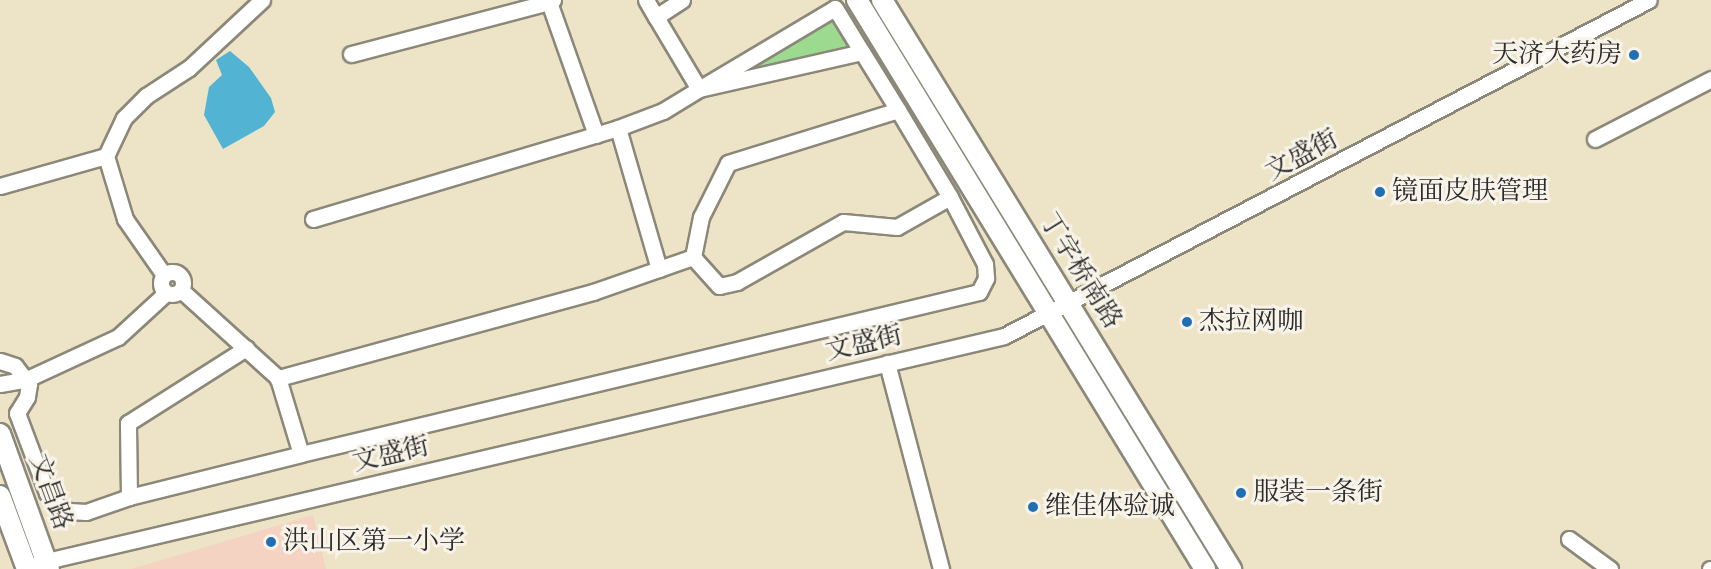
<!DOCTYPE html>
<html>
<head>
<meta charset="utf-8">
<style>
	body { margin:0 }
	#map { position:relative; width:1711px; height:569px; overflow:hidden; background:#ede4c7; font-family:"IM FELL DW Pica","Noto Serif SC",serif }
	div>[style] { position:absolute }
	.built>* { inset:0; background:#f5d3c2 }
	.green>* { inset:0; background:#9cda8f }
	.water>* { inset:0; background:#53b3d2 }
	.roads { filter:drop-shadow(2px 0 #8c8879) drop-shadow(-2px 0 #8c8879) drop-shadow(0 2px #8c8879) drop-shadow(0 -2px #8c8879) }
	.minor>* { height:15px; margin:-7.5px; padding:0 7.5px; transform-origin:7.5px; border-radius:7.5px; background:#fff }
	.minor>.ring { margin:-7.5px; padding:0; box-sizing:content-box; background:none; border:15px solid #fff; border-radius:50% }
	.major>* { height:20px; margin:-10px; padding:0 10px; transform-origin:10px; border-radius:10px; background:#fff }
	.dots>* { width:16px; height:16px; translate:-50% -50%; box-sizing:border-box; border:3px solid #f7f3e8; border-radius:50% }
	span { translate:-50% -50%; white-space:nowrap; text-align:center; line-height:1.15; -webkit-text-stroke:6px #f7f3e8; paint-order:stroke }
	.poi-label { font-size:26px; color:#2b2b2b }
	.right { translate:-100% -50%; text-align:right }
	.left { translate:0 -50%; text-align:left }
	.street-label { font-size:26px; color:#2b2b2b }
</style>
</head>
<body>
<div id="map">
	<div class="built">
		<div style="clip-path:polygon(313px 515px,326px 569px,131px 569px)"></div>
	</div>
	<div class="green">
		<div style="clip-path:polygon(833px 17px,851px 48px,731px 78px)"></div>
	</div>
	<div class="water">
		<div style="clip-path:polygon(230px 51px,249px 67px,271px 98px,275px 112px,264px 126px,223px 149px,204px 115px,209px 87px,222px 75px,216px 60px)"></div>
	</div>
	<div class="roads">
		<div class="minor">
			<div style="left:553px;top:0;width:4px;rotate:153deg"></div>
			<div style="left:549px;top:2px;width:141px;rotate:70.5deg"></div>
			<div style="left:646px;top:0;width:20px;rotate:60deg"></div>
			<div style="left:682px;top:0;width:31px;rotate:147deg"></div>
			<div style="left:656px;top:17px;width:84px;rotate:59.2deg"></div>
			<div style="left:351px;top:54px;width:205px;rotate:-14.7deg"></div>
			<div style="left:898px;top:110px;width:101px;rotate:59.1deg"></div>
			<div style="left:950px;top:197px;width:61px;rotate:150.5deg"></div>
			<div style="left:897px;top:227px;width:54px;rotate:-174.7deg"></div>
			<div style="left:843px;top:222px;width:122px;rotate:150.5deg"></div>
			<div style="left:737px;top:282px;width:18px;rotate:167deg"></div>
			<div style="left:719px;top:286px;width:39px;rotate:-132deg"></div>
			<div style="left:693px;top:257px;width:106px;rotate:160.7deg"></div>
			<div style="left:593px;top:292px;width:327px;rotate:164.7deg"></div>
			<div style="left:278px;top:378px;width:79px;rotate:73.2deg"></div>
			<div style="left:301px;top:454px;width:697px;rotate:-13.44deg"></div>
			<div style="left:979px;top:292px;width:16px;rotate:-63deg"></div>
			<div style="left:986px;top:278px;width:14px;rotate:-94deg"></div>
			<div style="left:985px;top:264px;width:76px;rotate:-117.6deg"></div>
			<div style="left:618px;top:128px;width:147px;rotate:73.8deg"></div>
			<div style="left:1595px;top:139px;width:131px;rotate:-27.3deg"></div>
			<div style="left:106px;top:156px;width:66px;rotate:73.2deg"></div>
			<div style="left:125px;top:219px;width:68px;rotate:55.1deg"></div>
			<div style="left:0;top:186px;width:110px;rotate:-15.8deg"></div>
			<div style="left:106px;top:156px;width:42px;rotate:-64.7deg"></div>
			<div style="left:124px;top:118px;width:31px;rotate:-45deg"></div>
			<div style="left:146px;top:96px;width:51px;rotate:-33.1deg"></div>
			<div style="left:189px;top:68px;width:100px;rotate:-43deg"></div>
			<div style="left:313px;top:219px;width:318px;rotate:-16.6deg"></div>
			<div style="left:618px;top:128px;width:48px;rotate:-20.7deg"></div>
			<div style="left:663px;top:111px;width:42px;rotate:-31.4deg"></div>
			<div style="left:699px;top:89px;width:158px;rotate:-30.8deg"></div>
			<div style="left:835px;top:8px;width:52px;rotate:58.5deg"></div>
			<div style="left:862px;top:52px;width:167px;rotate:167.2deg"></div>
			<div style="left:693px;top:257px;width:41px;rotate:-78.7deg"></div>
			<div style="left:701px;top:217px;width:60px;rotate:-63.4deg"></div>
			<div style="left:728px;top:163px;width:178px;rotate:-17.3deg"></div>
			<div style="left:898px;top:110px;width:68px;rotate:-121.8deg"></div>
			<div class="ring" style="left:161px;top:272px;width:7px;height:7px"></div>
			<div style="left:181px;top:290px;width:131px;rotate:42.2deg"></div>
			<div style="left:0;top:361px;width:16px;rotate:18deg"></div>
			<div style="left:15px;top:366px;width:23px;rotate:52deg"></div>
			<div style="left:29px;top:384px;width:13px;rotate:99deg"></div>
			<div style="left:27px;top:397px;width:19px;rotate:122deg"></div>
			<div style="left:17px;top:413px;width:85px;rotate:69.4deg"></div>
			<div style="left:47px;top:493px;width:16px;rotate:50deg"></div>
			<div style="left:57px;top:505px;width:13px;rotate:27deg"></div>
			<div style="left:69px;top:511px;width:17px;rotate:3deg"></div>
			<div style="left:86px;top:512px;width:46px;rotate:-19.2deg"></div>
			<div style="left:129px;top:497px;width:74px;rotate:-90.8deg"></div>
			<div style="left:128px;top:423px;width:140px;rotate:-32.4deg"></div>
			<div style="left:887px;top:363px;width:213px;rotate:75.3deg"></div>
			<div style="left:0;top:384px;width:27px;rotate:-10deg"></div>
			<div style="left:27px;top:379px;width:100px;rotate:-24.8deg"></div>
			<div style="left:118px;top:337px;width:65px;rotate:-42.5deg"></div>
			<div style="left:129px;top:497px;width:177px;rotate:-14deg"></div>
			<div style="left:1569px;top:539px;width:51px;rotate:36.2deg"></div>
			<div style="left:38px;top:563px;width:992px;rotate:-13.22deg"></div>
			<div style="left:1004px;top:336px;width:727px;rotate:-27.52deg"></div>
			<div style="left:1710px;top:569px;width:1px"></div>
		</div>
		<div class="major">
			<div style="left:857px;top:0;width:667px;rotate:58.55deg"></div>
			<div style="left:882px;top:0;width:668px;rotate:58.48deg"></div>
			<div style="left:0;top:434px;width:144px;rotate:70.1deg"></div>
			<div style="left:0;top:496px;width:78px;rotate:69.7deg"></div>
		</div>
	</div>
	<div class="dots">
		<div style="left:1634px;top:55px;background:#1f6fb2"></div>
		<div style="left:1380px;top:192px;background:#1f6fb2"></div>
		<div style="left:1187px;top:322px;background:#1f6fb2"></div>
		<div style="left:1241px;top:493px;background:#1f6fb2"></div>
		<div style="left:1033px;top:507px;background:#1f6fb2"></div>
		<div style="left:271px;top:542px;background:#1f6fb2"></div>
	</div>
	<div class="poi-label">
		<span class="right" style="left:1622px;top:55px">天济大药房</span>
		<span class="left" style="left:1392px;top:192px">镜面皮肤管理</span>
		<span class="left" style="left:1199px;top:322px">杰拉网咖</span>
		<span class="left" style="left:1253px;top:493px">服装一条街</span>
		<span class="left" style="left:1045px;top:507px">维佳体验诚</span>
		<span class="left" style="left:283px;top:542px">洪山区第一小学</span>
	</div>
	<div class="street-label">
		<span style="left:1302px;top:156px;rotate:-28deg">文盛街</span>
		<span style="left:1080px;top:271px;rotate:58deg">丁字桥南路</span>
		<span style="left:864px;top:344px;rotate:-13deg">文盛街</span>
		<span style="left:391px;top:455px;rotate:-13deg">文盛街</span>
		<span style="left:50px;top:492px;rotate:70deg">文昌路</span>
	</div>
</div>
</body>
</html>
